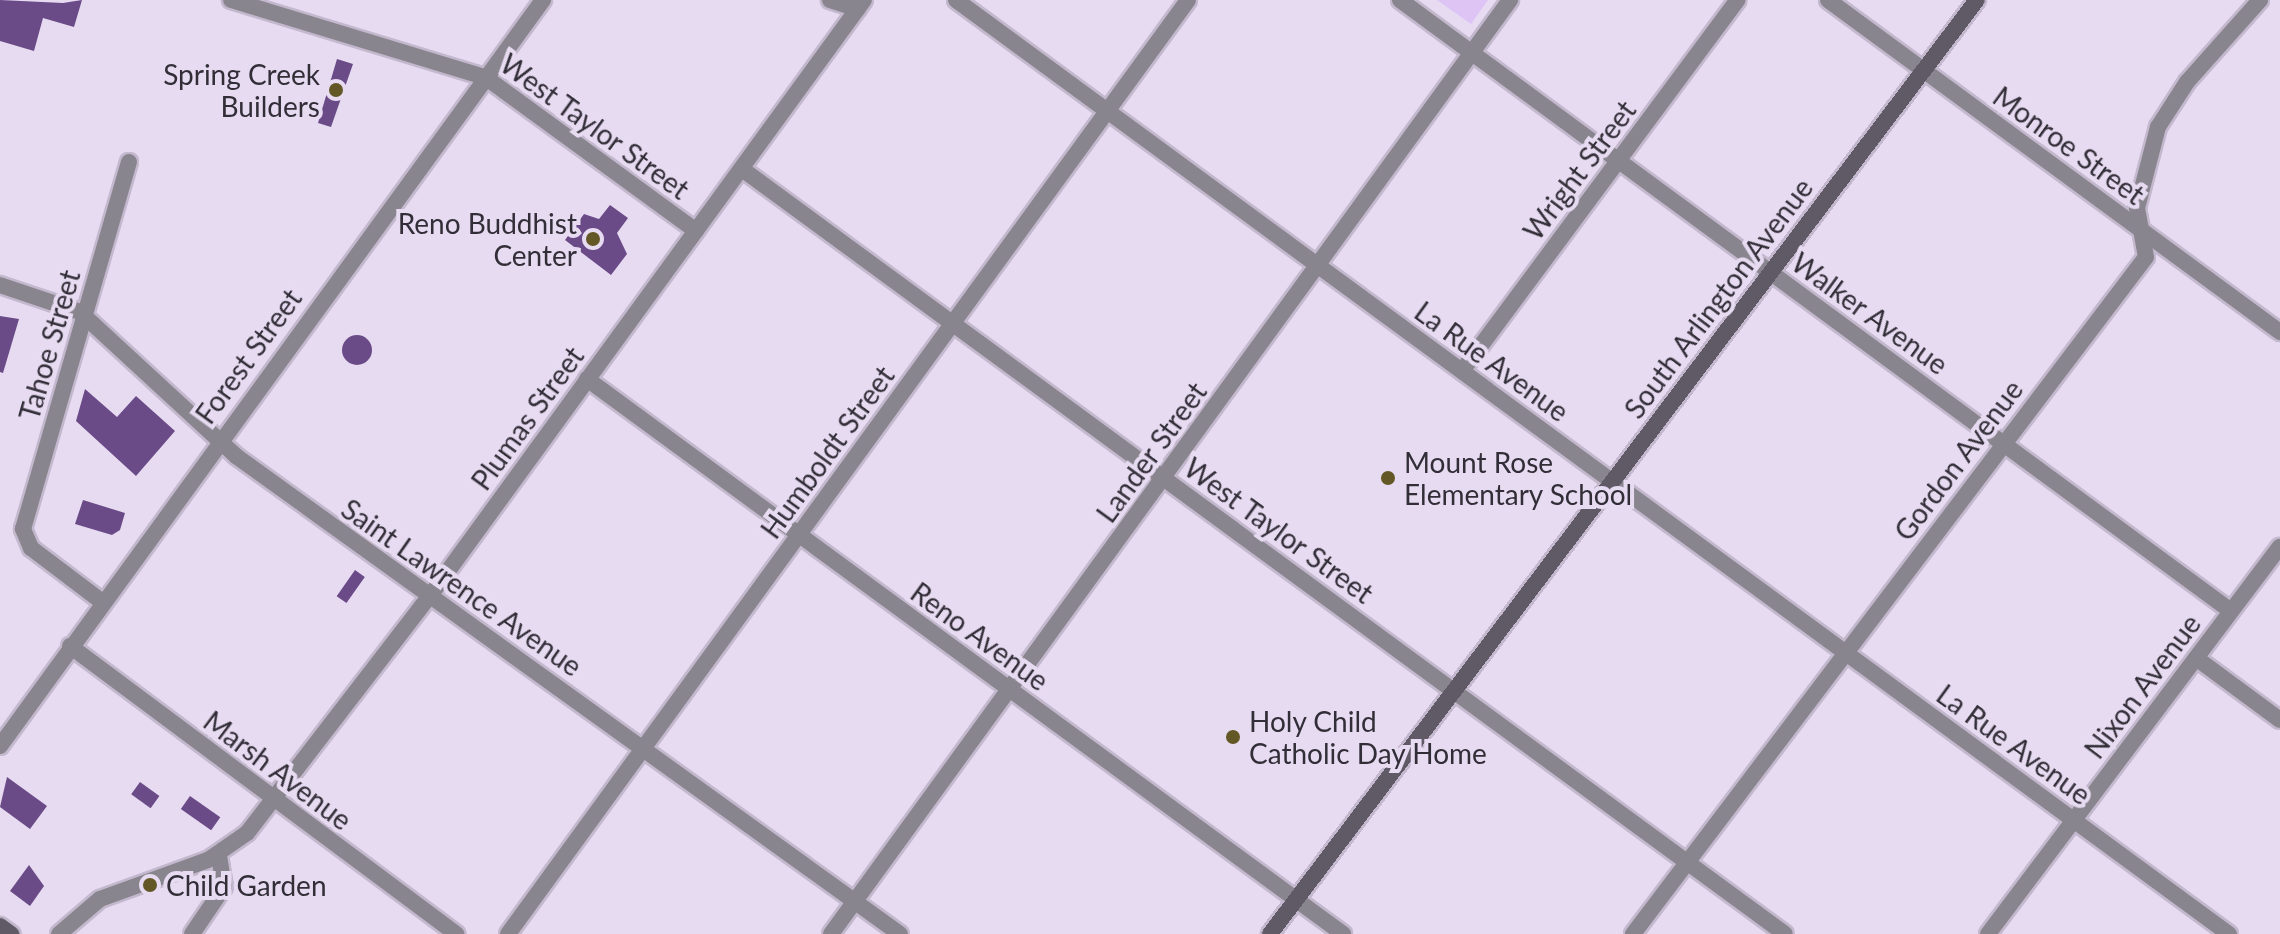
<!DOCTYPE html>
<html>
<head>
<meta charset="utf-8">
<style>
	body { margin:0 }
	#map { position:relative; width:2280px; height:934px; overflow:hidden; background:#e7dbf2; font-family:Lato,sans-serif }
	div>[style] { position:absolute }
	.green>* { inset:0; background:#ddc4f5 }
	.building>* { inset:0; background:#6b4b87; transform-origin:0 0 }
	.round { border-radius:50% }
	.roads { filter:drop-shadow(2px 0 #c3b8cd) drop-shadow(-2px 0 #c3b8cd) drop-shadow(0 2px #c3b8cd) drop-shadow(0 -2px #c3b8cd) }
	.minor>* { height:16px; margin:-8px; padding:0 8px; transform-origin:8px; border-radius:8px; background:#89858e }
	.tertiary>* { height:16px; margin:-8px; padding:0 8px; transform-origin:8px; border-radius:8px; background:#89858e }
	.secondary>* { height:16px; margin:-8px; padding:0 8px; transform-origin:8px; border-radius:8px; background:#605a67 }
	.dots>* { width:22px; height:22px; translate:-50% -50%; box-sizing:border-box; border:4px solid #e7dbf2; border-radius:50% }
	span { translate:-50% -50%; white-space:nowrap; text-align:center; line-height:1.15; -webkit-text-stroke:8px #e7dbf2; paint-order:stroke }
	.poi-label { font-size:28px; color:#322e37 }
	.right { translate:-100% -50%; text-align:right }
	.left { translate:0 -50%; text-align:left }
	.street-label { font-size:28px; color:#322e37 }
</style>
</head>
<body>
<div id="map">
	<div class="green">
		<div style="clip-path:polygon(1437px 0,1488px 0,1471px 24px)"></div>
	</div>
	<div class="building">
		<div style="clip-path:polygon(0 0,63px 3px,82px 0,74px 27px,43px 18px,34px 51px,0 41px)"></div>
		<div style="clip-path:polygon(337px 59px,353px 64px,331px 127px,318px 123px)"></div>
		<div style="clip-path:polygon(610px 205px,628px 218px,617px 233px,627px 254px,611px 275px,565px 240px,584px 214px,599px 219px)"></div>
		<div style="clip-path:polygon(0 316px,19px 319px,3px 373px,0 372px)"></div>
		<div class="round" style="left:342px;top:335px;width:30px;height:30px"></div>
		<div style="clip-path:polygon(85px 389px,117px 417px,136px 396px,175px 431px,136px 476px,76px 421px)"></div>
		<div style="clip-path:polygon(83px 500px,125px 513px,120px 530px,112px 535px,75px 524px)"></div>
		<div style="left:355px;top:570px;width:12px;height:32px;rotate:35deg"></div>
		<div style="clip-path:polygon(7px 777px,47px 806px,30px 829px,0 807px)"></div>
		<div style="left:140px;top:782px;width:24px;height:15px;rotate:36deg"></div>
		<div style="left:190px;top:796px;width:37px;height:16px;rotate:35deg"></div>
		<div style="clip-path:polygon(29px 865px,44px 886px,30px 906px,10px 891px)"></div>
	</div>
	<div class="roads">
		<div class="minor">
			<div style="left:231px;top:0;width:265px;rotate:16.9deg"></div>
			<div style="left:485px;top:77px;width:261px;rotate:36.1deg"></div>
			<div style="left:830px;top:0;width:29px;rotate:18deg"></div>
			<div style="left:956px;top:0;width:1579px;rotate:36.27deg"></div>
			<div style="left:1400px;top:0;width:1031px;rotate:36.33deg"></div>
			<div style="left:742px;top:169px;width:1293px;rotate:36.26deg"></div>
			<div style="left:0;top:285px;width:84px;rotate:18.6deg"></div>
			<div style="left:80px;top:312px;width:212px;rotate:42.7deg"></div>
			<div style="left:236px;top:456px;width:818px;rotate:35.75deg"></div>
			<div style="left:1462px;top:371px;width:462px;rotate:-53.4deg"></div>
			<div style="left:587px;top:379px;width:938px;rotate:36.28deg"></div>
			<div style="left:101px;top:601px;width:88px;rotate:-142.9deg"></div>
			<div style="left:31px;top:548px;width:21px;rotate:-113deg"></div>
			<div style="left:23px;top:529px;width:382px;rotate:-73.9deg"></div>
			<div style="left:70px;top:646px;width:482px;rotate:36.7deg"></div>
			<div style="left:2196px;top:658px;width:104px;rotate:36.4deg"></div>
			<div style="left:0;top:746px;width:923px;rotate:-53.95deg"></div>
			<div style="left:192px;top:934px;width:57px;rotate:-55.8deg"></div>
			<div style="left:224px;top:887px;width:32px;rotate:-99deg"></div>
			<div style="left:508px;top:934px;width:1155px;rotate:-53.94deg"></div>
			<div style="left:831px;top:934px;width:1155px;rotate:-53.98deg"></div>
			<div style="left:1633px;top:934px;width:849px;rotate:-52.85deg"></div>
			<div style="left:2146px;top:257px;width:50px;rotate:-100.4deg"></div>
			<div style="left:2137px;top:208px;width:84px;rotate:-75.5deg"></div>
			<div style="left:2158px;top:127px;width:54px;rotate:-57.2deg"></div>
			<div style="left:2187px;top:82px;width:110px;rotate:-48.3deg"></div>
			<div style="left:1988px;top:934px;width:485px;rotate:-53deg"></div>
		</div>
		<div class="tertiary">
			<div style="left:1828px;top:0;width:561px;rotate:36.3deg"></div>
			<div style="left:59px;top:934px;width:54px;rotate:-40.5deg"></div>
			<div style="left:100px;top:899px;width:115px;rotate:-19.9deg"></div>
			<div style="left:208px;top:860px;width:47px;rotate:-34.7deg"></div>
			<div style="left:247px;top:833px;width:317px;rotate:-52.4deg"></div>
			<div style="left:440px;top:582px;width:720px;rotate:-53.93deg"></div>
		</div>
		<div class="secondary">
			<div style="left:0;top:926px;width:14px;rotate:36deg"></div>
			<div style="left:1270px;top:934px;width:1171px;rotate:-52.88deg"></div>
		</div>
	</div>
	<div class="dots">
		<div style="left:336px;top:90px;background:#635825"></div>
		<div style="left:593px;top:239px;background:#635825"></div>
		<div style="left:1388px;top:478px;background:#635825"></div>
		<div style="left:1233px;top:737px;background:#635825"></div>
		<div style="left:150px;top:885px;background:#635825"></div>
	</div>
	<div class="poi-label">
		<span class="right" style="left:320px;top:90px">Spring Creek<br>Builders</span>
		<span class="right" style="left:577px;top:239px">Reno Buddhist<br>Center</span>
		<span class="left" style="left:1404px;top:478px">Mount Rose<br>Elementary School</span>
		<span class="left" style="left:1249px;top:737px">Holy Child<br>Catholic Day Home</span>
		<span class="left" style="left:166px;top:885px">Child Garden</span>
	</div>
	<div class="street-label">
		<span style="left:595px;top:126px;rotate:36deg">West Taylor Street</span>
		<span style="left:2069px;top:145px;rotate:36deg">Monroe Street</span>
		<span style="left:1579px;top:170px;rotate:-53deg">Wright Street</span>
		<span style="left:1718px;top:298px;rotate:-53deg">South Arlington Avenue</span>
		<span style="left:1870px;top:313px;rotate:36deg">Walker Avenue</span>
		<span style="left:49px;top:345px;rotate:-74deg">Tahoe Street</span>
		<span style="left:248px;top:356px;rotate:-54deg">Forest Street</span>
		<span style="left:1492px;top:361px;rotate:36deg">La Rue Avenue</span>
		<span style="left:527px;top:418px;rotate:-54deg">Plumas Street</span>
		<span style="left:827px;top:452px;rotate:-54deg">Humboldt Street</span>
		<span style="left:1151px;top:452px;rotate:-54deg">Lander Street</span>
		<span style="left:1958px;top:460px;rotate:-53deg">Gordon Avenue</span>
		<span style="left:1279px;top:530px;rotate:36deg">West Taylor Street</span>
		<span style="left:462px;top:587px;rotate:35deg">Saint Lawrence Avenue</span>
		<span style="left:980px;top:636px;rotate:36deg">Reno Avenue</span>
		<span style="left:2142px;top:686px;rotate:-53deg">Nixon Avenue</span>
		<span style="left:2014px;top:744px;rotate:36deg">La Rue Avenue</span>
		<span style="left:278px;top:770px;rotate:37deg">Marsh Avenue</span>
	</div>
</div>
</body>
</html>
